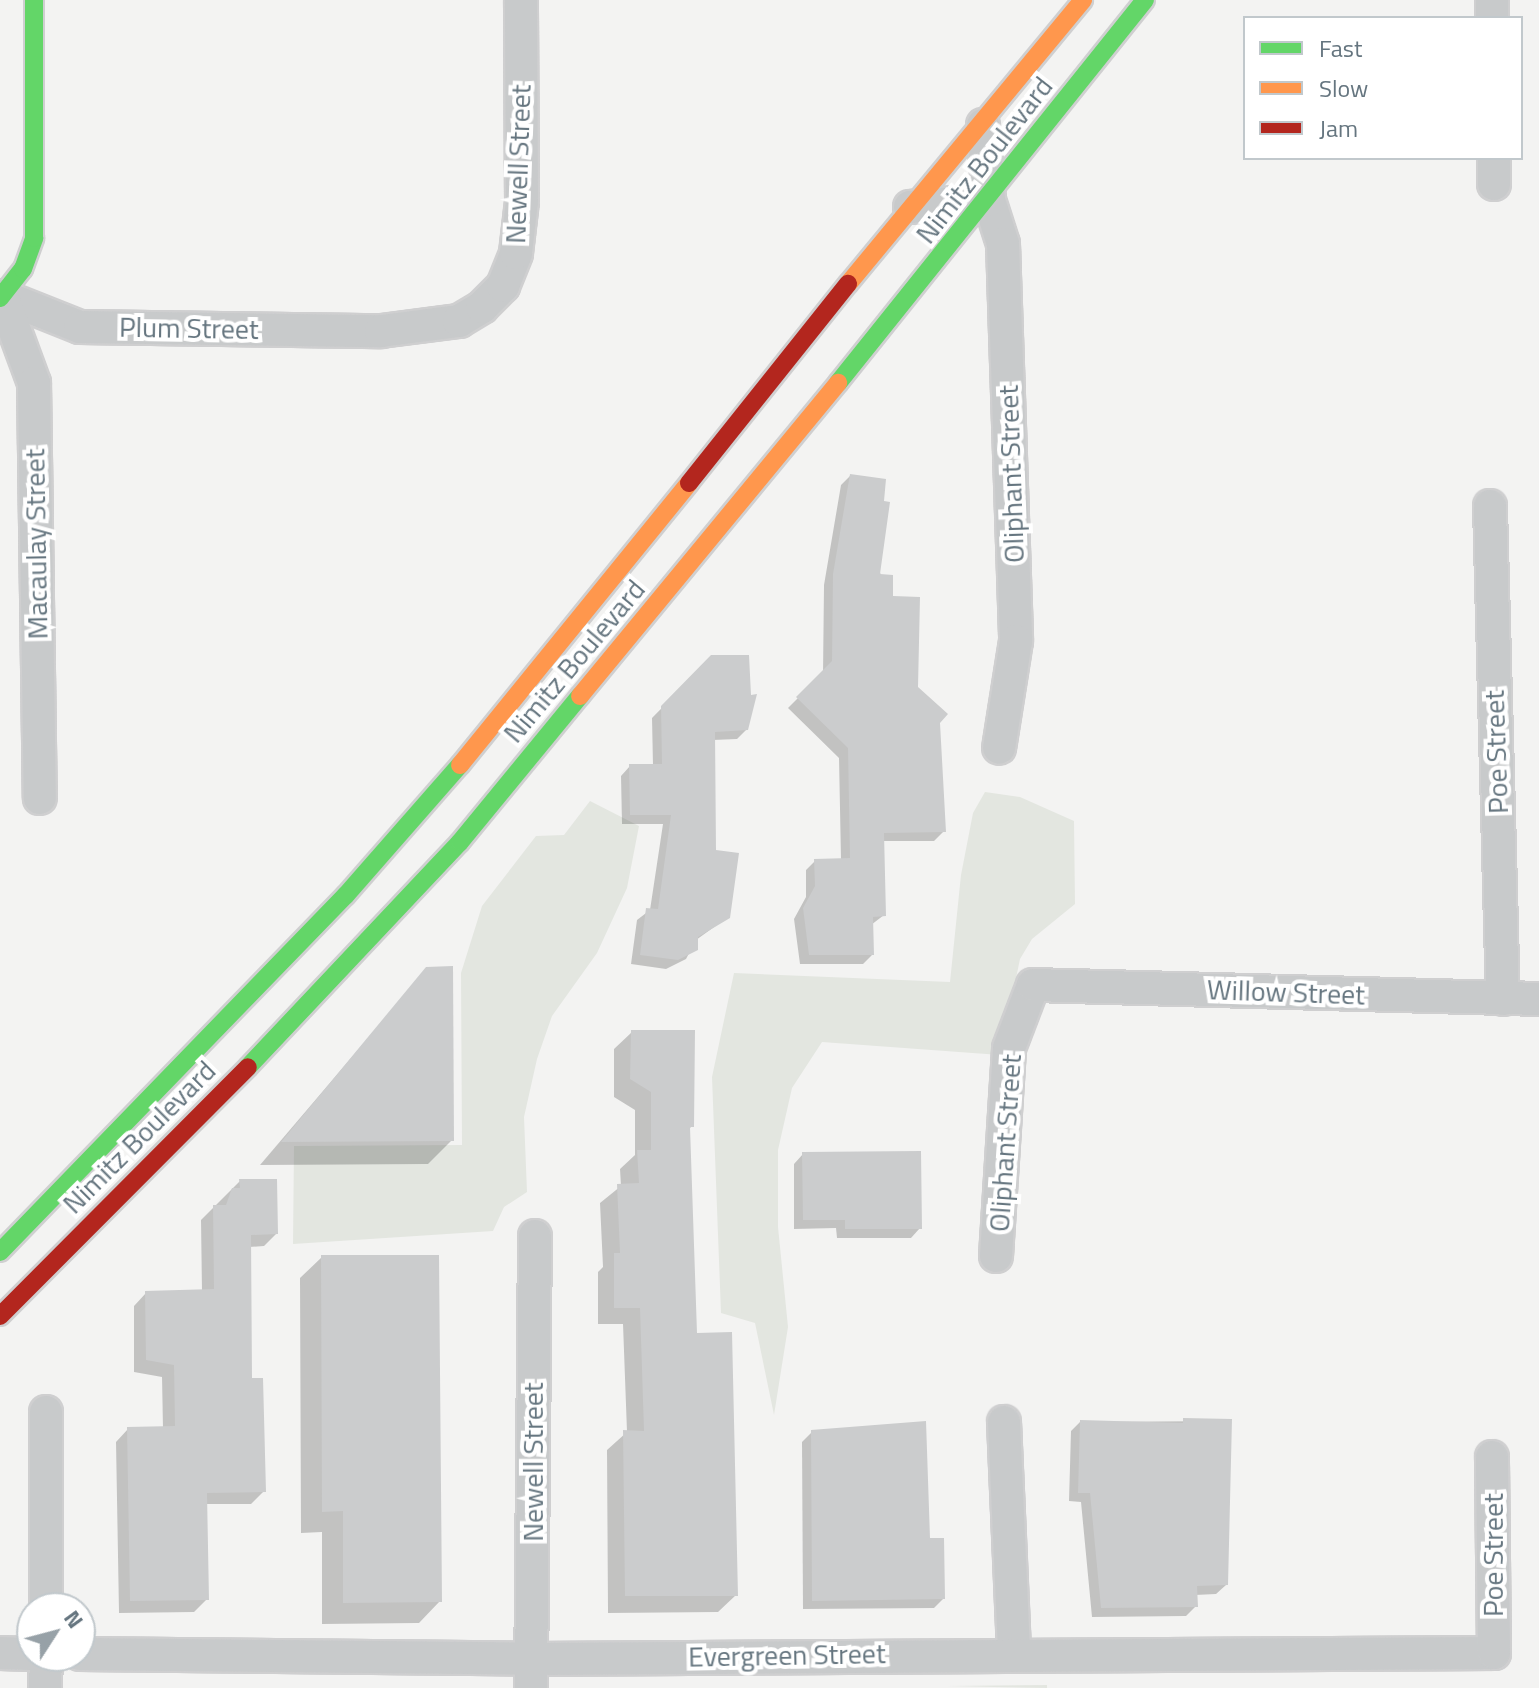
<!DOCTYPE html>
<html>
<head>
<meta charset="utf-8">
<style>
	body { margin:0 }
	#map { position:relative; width:1539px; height:1688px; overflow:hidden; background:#f3f3f2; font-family:"Titillium Web",sans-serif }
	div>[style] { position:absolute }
	.green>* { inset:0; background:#e3e6e0 }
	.shadow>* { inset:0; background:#0003 }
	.building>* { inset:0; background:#cbcccd }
	.roads { filter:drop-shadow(2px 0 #cfcfd0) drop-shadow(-2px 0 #cfcfd0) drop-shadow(0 2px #cfcfd0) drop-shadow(0 -2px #cfcfd0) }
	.street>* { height:32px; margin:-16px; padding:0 16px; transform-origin:16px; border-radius:16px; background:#c8cacb }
	.fast>* { height:18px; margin:-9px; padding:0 9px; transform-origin:9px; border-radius:9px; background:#63d668 }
	.slow>* { height:18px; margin:-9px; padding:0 9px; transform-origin:9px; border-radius:9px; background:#ff974d }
	.jam>* { height:18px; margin:-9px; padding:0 9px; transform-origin:9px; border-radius:9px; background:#b3261e }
	span { translate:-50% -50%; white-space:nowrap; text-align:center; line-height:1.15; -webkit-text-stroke:8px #fff; paint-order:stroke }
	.street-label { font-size:28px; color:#65757f }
	.legend { position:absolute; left:1243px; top:16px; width:280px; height:144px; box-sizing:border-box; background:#fff; border:2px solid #c1c8cc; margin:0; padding:10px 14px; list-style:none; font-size:24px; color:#65757f }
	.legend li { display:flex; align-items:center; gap:16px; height:40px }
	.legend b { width:40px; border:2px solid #c1c8cc }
	.north { position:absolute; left:16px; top:1592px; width:80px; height:80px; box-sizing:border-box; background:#fff; border:2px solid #c1c8cc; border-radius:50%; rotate:54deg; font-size:22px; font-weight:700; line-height:32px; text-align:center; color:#65757f }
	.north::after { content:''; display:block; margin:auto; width:28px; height:36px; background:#97a1a7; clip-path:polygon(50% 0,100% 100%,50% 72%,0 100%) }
</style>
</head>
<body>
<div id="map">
	<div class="green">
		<div style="clip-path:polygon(985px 792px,1020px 797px,1074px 821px,1075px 904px,1032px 939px,1020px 959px,1000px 1055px,822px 1042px,792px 1088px,778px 1150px,778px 1227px,788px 1327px,774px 1415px,755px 1323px,721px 1313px,712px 1077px,734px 973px,950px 982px,961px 875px,973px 813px)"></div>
		<div style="clip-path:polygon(590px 801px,639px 826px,627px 888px,597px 953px,552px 1016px,537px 1059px,524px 1117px,527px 1192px,504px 1207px,493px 1231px,293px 1244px,294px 1146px,462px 1145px,461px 973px,482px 906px,536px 836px,564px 835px)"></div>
		<div style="clip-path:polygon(1047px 1685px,1047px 1688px,947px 1686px)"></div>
	</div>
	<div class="shadow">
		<div style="clip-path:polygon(850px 476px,916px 688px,938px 722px,944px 831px,934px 841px,882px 841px,884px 915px,871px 925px,872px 955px,863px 964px,800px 964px,794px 919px,806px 897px,806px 870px,815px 861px,841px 860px,839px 758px,788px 708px,823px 673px,824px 585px,841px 485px)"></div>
		<div style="clip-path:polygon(712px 657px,747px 729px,737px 739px,713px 740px,714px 851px,728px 917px,696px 940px,686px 959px,666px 969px,631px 964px,637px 920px,650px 910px,663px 824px,622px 824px,621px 776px,630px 766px,653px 766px,652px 718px)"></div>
		<div style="clip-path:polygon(427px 969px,452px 1140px,428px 1164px,260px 1165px)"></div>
		<div style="clip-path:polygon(632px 1032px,692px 1126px,688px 1130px,695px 1335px,736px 1595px,718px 1612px,608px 1613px,607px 1450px,627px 1432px,623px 1324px,598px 1324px,598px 1272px,603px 1267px,600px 1203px,621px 1186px,620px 1169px,635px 1155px,635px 1110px,614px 1097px,614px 1049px)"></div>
		<div style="clip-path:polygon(803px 1154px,920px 1228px,911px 1238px,837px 1238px,836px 1228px,794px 1229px,794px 1164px)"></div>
		<div style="clip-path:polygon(240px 1181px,276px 1234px,264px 1246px,249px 1247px,250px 1380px,264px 1491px,251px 1504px,205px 1504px,207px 1599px,194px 1612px,119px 1613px,116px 1442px,128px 1429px,163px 1429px,162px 1377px,134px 1372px,134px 1306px,146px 1293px,202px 1292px,201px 1220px)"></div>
		<div style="clip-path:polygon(322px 1257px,440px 1601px,419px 1623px,322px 1624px,322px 1532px,301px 1533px,300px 1278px)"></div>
		<div style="clip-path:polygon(1230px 1421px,1226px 1585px,1216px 1594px,1195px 1595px,1196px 1606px,1186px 1616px,1092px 1617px,1081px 1502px,1069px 1501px,1071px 1431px,1080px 1422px)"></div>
		<div style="clip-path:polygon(812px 1432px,928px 1540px,943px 1599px,934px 1608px,803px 1609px,802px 1442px)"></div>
	</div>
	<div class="building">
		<div style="clip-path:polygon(850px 474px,886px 479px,884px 501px,890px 502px,880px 574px,893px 575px,893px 596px,920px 597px,918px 687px,948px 714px,940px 723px,946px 832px,884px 833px,886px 916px,873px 917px,874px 955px,809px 955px,803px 908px,815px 886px,814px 859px,850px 858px,848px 748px,796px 697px,832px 661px,833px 574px)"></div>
		<div style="clip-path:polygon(711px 655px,749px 655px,751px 695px,757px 694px,748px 730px,715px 732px,716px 850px,739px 853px,730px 918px,698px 937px,698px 950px,678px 960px,640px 955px,646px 908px,658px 909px,671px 815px,630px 815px,629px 764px,662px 764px,661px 706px)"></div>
		<div style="clip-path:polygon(453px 966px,454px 1141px,281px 1142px,426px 967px)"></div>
		<div style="clip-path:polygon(631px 1030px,695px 1030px,694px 1127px,690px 1127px,697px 1333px,732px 1332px,738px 1596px,625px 1596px,623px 1430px,644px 1431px,640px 1308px,614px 1308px,614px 1253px,620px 1253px,617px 1184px,639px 1183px,637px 1150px,651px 1150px,651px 1092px,630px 1079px)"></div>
		<div style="clip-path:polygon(921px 1151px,922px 1229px,845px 1229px,845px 1220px,803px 1220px,802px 1152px)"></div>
		<div style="clip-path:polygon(239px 1179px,277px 1179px,278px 1234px,251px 1235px,252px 1378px,263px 1378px,266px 1492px,207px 1493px,209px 1600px,130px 1601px,127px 1427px,175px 1426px,174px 1365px,146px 1360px,145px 1291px,214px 1289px,213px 1205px,226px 1205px,232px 1188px,240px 1188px)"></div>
		<div style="clip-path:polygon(321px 1255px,439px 1255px,442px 1602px,343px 1603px,343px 1511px,322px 1512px)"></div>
		<div style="clip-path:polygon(1183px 1418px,1232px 1419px,1228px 1585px,1197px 1586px,1198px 1607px,1101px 1608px,1090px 1493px,1078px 1493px,1080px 1420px,1183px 1423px)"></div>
		<div style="clip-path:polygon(926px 1421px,930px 1538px,944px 1538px,945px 1599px,812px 1601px,811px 1430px)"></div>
	</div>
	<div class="roads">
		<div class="street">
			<div style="left:1492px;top:0;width:18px;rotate:90deg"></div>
			<div style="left:983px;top:125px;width:75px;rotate:85.4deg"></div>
			<div style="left:989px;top:200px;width:46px;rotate:72.3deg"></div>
			<div style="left:1003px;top:244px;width:397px;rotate:88.1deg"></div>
			<div style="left:1016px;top:641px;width:108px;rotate:99deg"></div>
			<div style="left:1494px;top:158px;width:26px;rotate:90deg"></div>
			<div style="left:910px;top:207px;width:79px;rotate:-5.1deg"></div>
			<div style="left:2px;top:296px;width:84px;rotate:21.7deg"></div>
			<div style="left:80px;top:327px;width:301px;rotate:0.8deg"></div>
			<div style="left:381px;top:331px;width:79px;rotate:-7.3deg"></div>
			<div style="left:459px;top:321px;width:27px;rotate:-31deg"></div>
			<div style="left:482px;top:307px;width:30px;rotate:-45deg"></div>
			<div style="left:503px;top:286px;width:35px;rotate:-68deg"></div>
			<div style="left:516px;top:253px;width:52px;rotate:-83.4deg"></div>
			<div style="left:522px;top:201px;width:201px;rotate:-90.3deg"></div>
			<div style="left:2px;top:296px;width:93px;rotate:69.8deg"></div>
			<div style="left:34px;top:383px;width:415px;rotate:89.2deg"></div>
			<div style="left:1490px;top:506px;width:493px;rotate:88.5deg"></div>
			<div style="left:996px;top:1256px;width:208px;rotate:-86.4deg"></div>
			<div style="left:1009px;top:1048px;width:67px;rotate:-69.1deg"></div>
			<div style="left:1033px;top:985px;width:506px;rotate:1.58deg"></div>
			<div style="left:1004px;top:1422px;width:230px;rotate:87.5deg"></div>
			<div style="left:46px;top:1608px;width:196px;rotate:-90deg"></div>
			<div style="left:0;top:1653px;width:32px;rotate:2deg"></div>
			<div style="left:80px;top:1654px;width:451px;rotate:0.6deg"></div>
			<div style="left:531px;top:1659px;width:963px;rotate:-0.36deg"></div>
			<div style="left:1494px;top:1653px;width:196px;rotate:-90.6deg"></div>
			<div style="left:45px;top:1688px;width:32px;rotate:-88deg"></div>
			<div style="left:531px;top:1688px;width:452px;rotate:-89.5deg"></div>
		</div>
		<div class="fast">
			<div style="left:0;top:298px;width:37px;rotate:-52deg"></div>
			<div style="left:23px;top:269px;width:33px;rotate:-70deg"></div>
			<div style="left:34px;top:238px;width:238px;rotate:-90deg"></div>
			<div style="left:838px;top:383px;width:491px;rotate:-51.3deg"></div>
			<div style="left:248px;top:1067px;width:309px;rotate:-46.7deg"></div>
			<div style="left:460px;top:842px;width:189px;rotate:-50.6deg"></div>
			<div style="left:0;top:1252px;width:497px;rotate:-45.9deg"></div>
			<div style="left:346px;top:895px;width:173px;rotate:-48.8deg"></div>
		</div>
		<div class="slow">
			<div style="left:848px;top:284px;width:369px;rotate:-50.4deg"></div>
			<div style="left:580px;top:696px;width:406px;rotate:-50.5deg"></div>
			<div style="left:460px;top:765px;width:363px;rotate:-50.9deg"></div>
		</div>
		<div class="jam">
			<div style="left:689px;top:483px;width:255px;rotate:-51.4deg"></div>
			<div style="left:0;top:1316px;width:351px;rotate:-45.1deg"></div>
		</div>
	</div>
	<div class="street-label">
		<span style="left:984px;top:160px;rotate:-52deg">Nimitz Boulevard</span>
		<span style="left:518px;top:164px;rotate:-88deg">Newell Street</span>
		<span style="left:189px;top:328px;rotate:1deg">Plum Street</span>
		<span style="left:1011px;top:474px;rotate:-92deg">Oliphant Street</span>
		<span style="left:36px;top:544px;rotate:-91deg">Macaulay Street</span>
		<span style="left:574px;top:661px;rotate:-50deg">Nimitz Boulevard</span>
		<span style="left:1496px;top:752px;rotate:-92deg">Poe Street</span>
		<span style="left:1286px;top:992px;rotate:2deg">Willow Street</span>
		<span style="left:139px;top:1137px;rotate:-45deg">Nimitz Boulevard</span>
		<span style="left:1005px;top:1143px;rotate:-86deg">Oliphant Street</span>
		<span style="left:533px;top:1462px;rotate:-90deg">Newell Street</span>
		<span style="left:1493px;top:1555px;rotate:-90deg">Poe Street</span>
		<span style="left:787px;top:1655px;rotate:-1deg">Evergreen Street</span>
	</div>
	<ul class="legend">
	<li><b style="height:10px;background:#63d668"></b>Fast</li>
	<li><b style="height:10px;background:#ff974d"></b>Slow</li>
	<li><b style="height:10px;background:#b3261e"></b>Jam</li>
	</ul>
	<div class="north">N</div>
</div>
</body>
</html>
